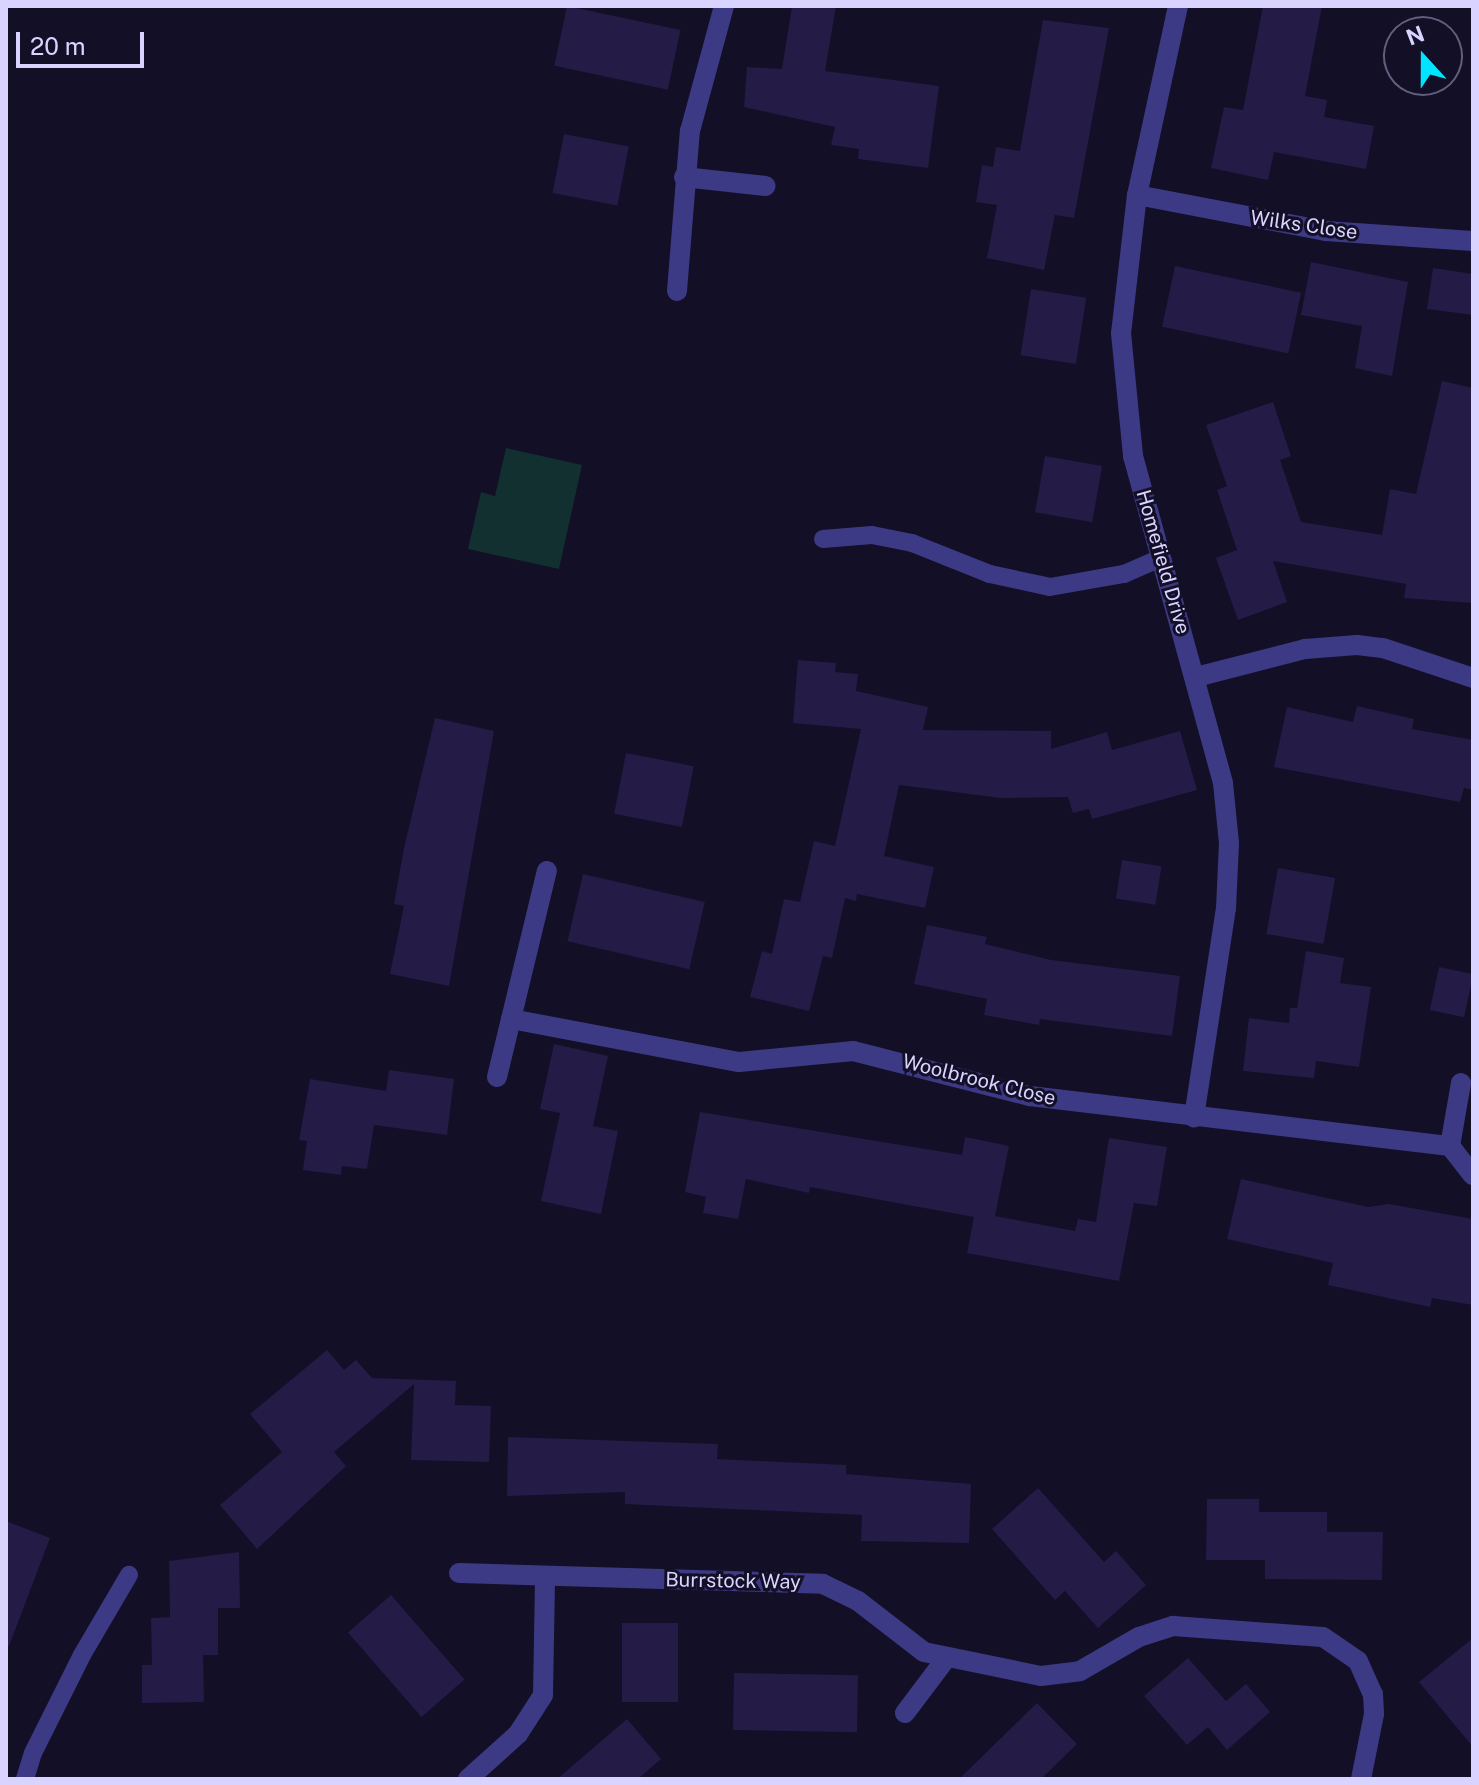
<!DOCTYPE html>
<html>
<head>
<meta charset="utf-8">
<style>
	body { margin:0 }
	#map { position:relative; width:1479px; height:1785px; overflow:hidden; background:#130f26; font-family:"Public Sans",sans-serif }
	div>[style] { position:absolute }
	.green>* { inset:0; background:#12302f }
	.building>* { inset:0; background:#241b47; transform-origin:0 0 }
	.lane>* { height:18px; margin:-9px; padding:0 9px; transform-origin:9px; border-radius:9px; background:#3d3a85 }
	.street>* { height:20px; margin:-10px; padding:0 10px; transform-origin:10px; border-radius:10px; background:#3d3a85 }
	span { translate:-50% -50%; white-space:nowrap; text-align:center; line-height:1.15; -webkit-text-stroke:6px #130f26; paint-order:stroke }
	.street-label { font-size:20px; color:#d9d4ff }
	.frame { position:absolute; inset:0; border:8px solid #d9d4ff; pointer-events:none }
	.north { position:absolute; left:1383px; top:16px; width:80px; height:80px; box-sizing:border-box; background:#130f26; border:2px solid #625e7d; border-radius:50%; rotate:339deg; font-size:22px; font-weight:700; line-height:32px; text-align:center; color:#d9d4ff }
	.north::after { content:''; display:block; margin:auto; width:28px; height:36px; background:#00e5ff; clip-path:polygon(50% 0,100% 100%,50% 72%,0 100%) }
	.scale { position:absolute; left:16px; top:32px; width:128px; height:36px; box-sizing:border-box; border:4px solid #d9d4ff; border-top:0; padding-left:10px; font-size:24px; line-height:28px; white-space:nowrap; color:#d9d4ff; -webkit-text-stroke:6px #130f26; paint-order:stroke }
</style>
</head>
<body>
<div id="map">
	<div class="green">
		<div style="clip-path:polygon(506px 448px,582px 465px,559px 569px,468px 549px,481px 492px,495px 496px)"></div>
	</div>
	<div class="building">
		<div style="left:567px;top:6px;width:116px;height:61px;rotate:12deg"></div>
		<div style="clip-path:polygon(792px 6px,836px 6px,825px 71px,939px 86px,928px 168px,858px 159px,859px 149px,831px 145px,835px 127px,744px 107px,747px 67px,782px 69px)"></div>
		<div style="clip-path:polygon(1263px 6px,1322px 6px,1305px 96px,1327px 100px,1324px 117px,1374px 126px,1366px 169px,1274px 152px,1268px 180px,1211px 168px,1224px 107px,1243px 110px)"></div>
		<div style="clip-path:polygon(1043px 20px,1109px 28px,1074px 218px,1055px 215px,1044px 270px,987px 258px,997px 205px,976px 202px,982px 165px,993px 167px,996px 147px,1020px 151px)"></div>
		<div style="left:564px;top:134px;width:66px;height:60px;rotate:11deg"></div>
		<div style="clip-path:polygon(1311px 262px,1408px 282px,1392px 376px,1355px 368px,1362px 326px,1301px 315px)"></div>
		<div style="left:1175px;top:266px;width:129px;height:62px;rotate:12deg"></div>
		<div style="clip-path:polygon(1433px 268px,1473px 274px,1473px 315px,1427px 309px)"></div>
		<div style="left:1031px;top:289px;width:56px;height:67px;rotate:9deg"></div>
		<div style="clip-path:polygon(1442px 381px,1473px 388px,1473px 603px,1404px 598px,1406px 584px,1273px 561px,1287px 602px,1238px 620px,1216px 558px,1237px 550px,1217px 490px,1227px 486px,1206px 425px,1273px 402px,1291px 456px,1280px 460px,1301px 522px,1382px 535px,1390px 489px,1416px 494px)"></div>
		<div style="left:1045px;top:456px;width:58px;height:57px;rotate:10deg"></div>
		<div style="clip-path:polygon(798px 660px,836px 663px,835px 672px,858px 674px,856px 691px,928px 707px,923px 730px,1051px 731px,1051px 749px,1107px 732px,1112px 750px,1180px 731px,1197px 790px,1092px 819px,1089px 809px,1073px 813px,1068px 797px,1001px 798px,899px 785px,884px 856px,934px 867px,925px 908px,857px 894px,856px 901px,845px 898px,832px 958px,823px 956px,809px 1011px,750px 997px,762px 951px,772px 954px,784px 899px,800px 902px,814px 841px,835px 846px,861px 729px,793px 723px)"></div>
		<div style="clip-path:polygon(1357px 706px,1414px 719px,1412px 729px,1473px 740px,1473px 790px,1464px 788px,1460px 802px,1274px 767px,1287px 707px,1353px 722px)"></div>
		<div style="clip-path:polygon(435px 718px,494px 731px,449px 986px,390px 974px,404px 906px,394px 904px,404px 848px)"></div>
		<div style="left:626px;top:753px;width:69px;height:62px;rotate:11deg"></div>
		<div style="left:1122px;top:860px;width:40px;height:39px;rotate:9deg"></div>
		<div style="left:1278px;top:868px;width:58px;height:67px;rotate:10deg"></div>
		<div style="left:583px;top:874px;width:125px;height:69px;rotate:13deg"></div>
		<div style="clip-path:polygon(927px 925px,987px 937px,985px 944px,1051px 960px,1180px 976px,1172px 1036px,1040px 1019px,1039px 1025px,984px 1015px,987px 999px,914px 984px)"></div>
		<div style="clip-path:polygon(1306px 951px,1344px 958px,1340px 983px,1371px 987px,1359px 1067px,1316px 1061px,1314px 1078px,1243px 1071px,1249px 1018px,1289px 1023px,1290px 1008px,1297px 1008px)"></div>
		<div style="left:1439px;top:967px;width:35px;height:44px;rotate:12deg"></div>
		<div style="clip-path:polygon(554px 1044px,608px 1056px,593px 1126px,618px 1131px,601px 1214px,541px 1201px,560px 1113px,540px 1109px)"></div>
		<div style="clip-path:polygon(389px 1070px,454px 1079px,447px 1135px,374px 1125px,367px 1169px,342px 1166px,341px 1175px,303px 1170px,307px 1141px,299px 1140px,310px 1079px,386px 1091px)"></div>
		<div style="clip-path:polygon(700px 1112px,962px 1155px,965px 1137px,1009px 1146px,995px 1216px,1075px 1231px,1078px 1219px,1096px 1222px,1109px 1138px,1167px 1147px,1157px 1206px,1134px 1203px,1119px 1281px,967px 1253px,974px 1217px,810px 1187px,809px 1193px,746px 1179px,738px 1219px,703px 1213px,706px 1197px,685px 1192px)"></div>
		<div style="clip-path:polygon(1241px 1179px,1368px 1207px,1389px 1204px,1473px 1219px,1473px 1305px,1432px 1298px,1430px 1307px,1328px 1285px,1333px 1263px,1227px 1239px)"></div>
		<div style="clip-path:polygon(327px 1350px,344px 1370px,356px 1360px,372px 1378px,456px 1381px,455px 1405px,491px 1406px,489px 1462px,411px 1460px,414px 1384px,334px 1452px,346px 1466px,257px 1549px,220px 1505px,282px 1452px,250px 1414px)"></div>
		<div style="clip-path:polygon(508px 1437px,718px 1444px,717px 1459px,846px 1465px,846px 1474px,971px 1484px,969px 1543px,861px 1541px,862px 1515px,625px 1504px,625px 1492px,507px 1496px)"></div>
		<div style="clip-path:polygon(1038px 1488px,1104px 1562px,1116px 1551px,1146px 1585px,1098px 1628px,1065px 1591px,1055px 1600px,992px 1529px)"></div>
		<div style="clip-path:polygon(1207px 1499px,1259px 1499px,1259px 1512px,1327px 1512px,1327px 1532px,1383px 1532px,1382px 1580px,1265px 1579px,1265px 1560px,1206px 1560px)"></div>
		<div style="clip-path:polygon(6px 1521px,50px 1538px,9px 1646px,6px 1645px)"></div>
		<div style="clip-path:polygon(239px 1552px,240px 1608px,218px 1608px,218px 1655px,203px 1655px,204px 1702px,142px 1703px,142px 1665px,152px 1665px,151px 1618px,170px 1617px,169px 1561px)"></div>
		<div style="left:391px;top:1595px;width:112px;height:57px;rotate:49deg"></div>
		<div style="left:622px;top:1623px;width:56px;height:79px"></div>
		<div style="clip-path:polygon(1473px 1638px,1473px 1747px,1419px 1682px)"></div>
		<div style="clip-path:polygon(1188px 1658px,1226px 1701px,1246px 1684px,1270px 1712px,1227px 1750px,1208px 1727px,1187px 1745px,1144px 1696px)"></div>
		<div style="left:734px;top:1673px;width:124px;height:57px;rotate:1deg"></div>
		<div style="clip-path:polygon(1037px 1703px,1077px 1744px,1041px 1779px,959px 1779px)"></div>
		<div style="clip-path:polygon(627px 1719px,661px 1759px,638px 1779px,557px 1779px)"></div>
	</div>
	<div class="lane">
		<div style="left:823px;top:539px;width:49px;rotate:-4.7deg"></div>
		<div style="left:872px;top:535px;width:41px;rotate:11.3deg"></div>
		<div style="left:912px;top:543px;width:84px;rotate:21.7deg"></div>
		<div style="left:990px;top:574px;width:61px;rotate:12.2deg"></div>
		<div style="left:1050px;top:587px;width:75px;rotate:-10deg"></div>
		<div style="left:1124px;top:574px;width:40px;rotate:-23.4deg"></div>
		<div style="left:25px;top:1779px;width:27px;rotate:-73deg"></div>
		<div style="left:33px;top:1753px;width:110px;rotate:-63.4deg"></div>
		<div style="left:82px;top:1655px;width:93px;rotate:-59.6deg"></div>
	</div>
	<div class="street">
		<div style="left:1178px;top:6px;width:193px;rotate:102.2deg"></div>
		<div style="left:1137px;top:195px;width:139px;rotate:96.6deg"></div>
		<div style="left:1121px;top:333px;width:124px;rotate:84.4deg"></div>
		<div style="left:1133px;top:456px;width:339px;rotate:74.6deg"></div>
		<div style="left:1223px;top:783px;width:60px;rotate:84.3deg"></div>
		<div style="left:1229px;top:843px;width:65px;rotate:92.6deg"></div>
		<div style="left:1226px;top:908px;width:212px;rotate:98.7deg"></div>
		<div style="left:684px;top:177px;width:82px;rotate:6.3deg"></div>
		<div style="left:1137px;top:195px;width:192px;rotate:10.8deg"></div>
		<div style="left:1326px;top:231px;width:147px;rotate:3.9deg"></div>
		<div style="left:677px;top:291px;width:161px;rotate:-85.4deg"></div>
		<div style="left:690px;top:131px;width:130px;rotate:-74.8deg"></div>
		<div style="left:1196px;top:677px;width:113px;rotate:-14.4deg"></div>
		<div style="left:1305px;top:649px;width:52px;rotate:-4.4deg"></div>
		<div style="left:1357px;top:645px;width:26px;rotate:7deg"></div>
		<div style="left:1383px;top:648px;width:95px;rotate:18.4deg"></div>
		<div style="left:511px;top:1019px;width:232px;rotate:10.7deg"></div>
		<div style="left:739px;top:1062px;width:115px;rotate:-5.5deg"></div>
		<div style="left:853px;top:1051px;width:183px;rotate:14.3deg"></div>
		<div style="left:1030px;top:1096px;width:423px;rotate:6.8deg"></div>
		<div style="left:497px;top:1077px;width:212px;rotate:-76.4deg"></div>
		<div style="left:1461px;top:1083px;width:64px;rotate:99.9deg"></div>
		<div style="left:1450px;top:1146px;width:37px;rotate:52deg"></div>
		<div style="left:459px;top:1573px;width:364px;rotate:1.7deg"></div>
		<div style="left:823px;top:1584px;width:39px;rotate:26deg"></div>
		<div style="left:858px;top:1601px;width:83px;rotate:37.7deg"></div>
		<div style="left:924px;top:1652px;width:119px;rotate:11.6deg"></div>
		<div style="left:1041px;top:1676px;width:39px;rotate:-7deg"></div>
		<div style="left:1080px;top:1671px;width:68px;rotate:-30deg"></div>
		<div style="left:1139px;top:1637px;width:36px;rotate:-18deg"></div>
		<div style="left:1173px;top:1626px;width:150px;rotate:4.2deg"></div>
		<div style="left:1323px;top:1637px;width:42px;rotate:34.4deg"></div>
		<div style="left:1358px;top:1661px;width:36px;rotate:66deg"></div>
		<div style="left:1373px;top:1694px;width:20px;rotate:87deg"></div>
		<div style="left:1374px;top:1714px;width:66px;rotate:101.3deg"></div>
		<div style="left:905px;top:1713px;width:66px;rotate:-53deg"></div>
		<div style="left:468px;top:1779px;width:67px;rotate:-42deg"></div>
		<div style="left:518px;top:1734px;width:46px;rotate:-57.3deg"></div>
		<div style="left:543px;top:1695px;width:118px;rotate:-89deg"></div>
	</div>
	<div class="street-label">
		<span style="left:1304px;top:225px;rotate:8deg">Wilks Close</span>
		<span style="left:1163px;top:562px;rotate:74deg">Homefield Drive</span>
		<span style="left:979px;top:1080px;rotate:14deg">Woolbrook Close</span>
		<span style="left:733px;top:1581px;rotate:1deg">Burrstock Way</span>
	</div>
	<div class="frame"></div>
	<div class="north">N</div>
	<div class="scale">20 m</div>
</div>
</body>
</html>
